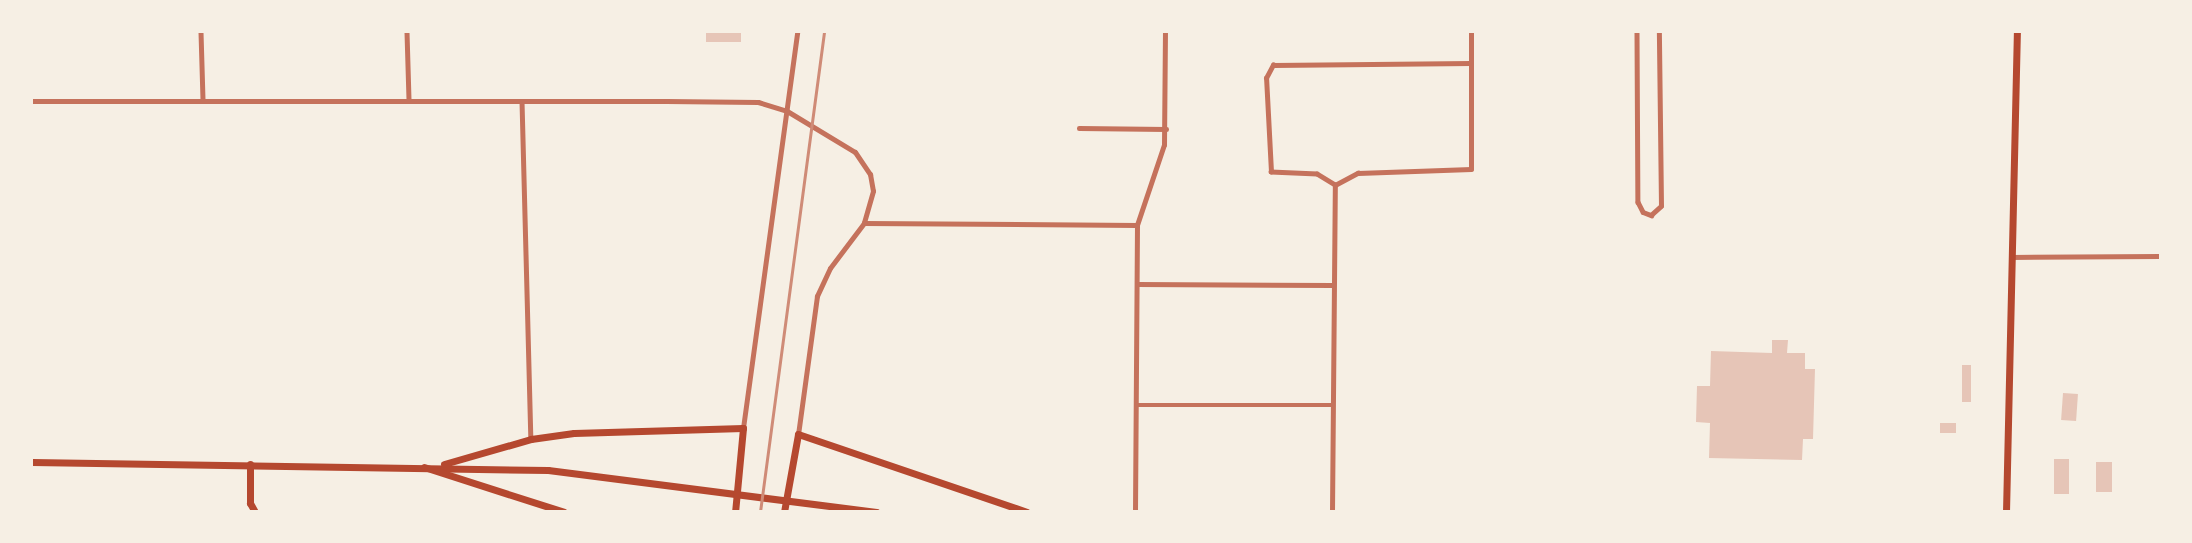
<!DOCTYPE html>
<html>
<head>
<meta charset="utf-8">
<style>
	body { margin:0 }
	#map { position:relative; width:2192px; height:543px; overflow:hidden; background:#f6efe4; font-family:"Titillium Web",sans-serif }
	div>[style] { position:absolute }
	.building>* { inset:0; background:#e6c5b7; transform-origin:0 0 }
	.minor>* { height:4.5px; margin:-2.25px; padding:0 2.25px; transform-origin:2.25px; border-radius:2.25px; background:#c5725c }
	.tertiary>* { height:5px; margin:-2.5px; padding:0 2.5px; transform-origin:2.5px; border-radius:2.5px; background:#c5725c }
	.primary>* { height:7px; margin:-3.5px; padding:0 3.5px; transform-origin:3.5px; border-radius:3.5px; background:#b5482f }
	.rail>* { height:2.5px; margin:-1.25px; padding:0 1.25px; transform-origin:1.25px; border-radius:1.25px; background:#cf8b77 }
	span { translate:-50% -50%; white-space:nowrap; text-align:center; line-height:1.15; -webkit-text-stroke:7px #f6efe4; paint-order:stroke }
	.frame { position:absolute; inset:0; border:33px solid #f6efe4; pointer-events:none }
</style>
</head>
<body>
<div id="map">
	<div class="building">
		<div style="left:706px;top:32px;width:35px;height:10px"></div>
		<div style="clip-path:polygon(1772px 340px,1788px 340px,1787px 353px,1805px 353px,1805px 369px,1815px 369px,1813px 439px,1803px 439px,1802px 460px,1709px 458px,1710px 423px,1696px 422px,1697px 386px,1710px 386px,1711px 351px,1772px 353px)"></div>
		<div style="left:1962px;top:365px;width:9px;height:37px"></div>
		<div style="left:2063px;top:393px;width:15px;height:27px;rotate:4deg"></div>
		<div style="left:1940px;top:423px;width:16px;height:10px"></div>
		<div style="left:2054px;top:459px;width:15px;height:35px"></div>
		<div style="left:2096px;top:462px;width:16px;height:30px"></div>
	</div>
	<div class="minor">
		<div style="left:201px;top:32px;width:69px;rotate:88.3deg"></div>
		<div style="left:407px;top:32px;width:69px;rotate:88.3deg"></div>
		<div style="left:1637px;top:32px;width:170px;rotate:89.7deg"></div>
		<div style="left:1638px;top:202px;width:11px;rotate:63deg"></div>
		<div style="left:1643px;top:212px;width:9px;rotate:21deg"></div>
		<div style="left:1651px;top:215px;width:13px;rotate:-42deg"></div>
		<div style="left:1661px;top:206px;width:174px;rotate:-90.7deg"></div>
		<div style="left:522px;top:101px;width:338px;rotate:88.5deg"></div>
		<div style="left:1079px;top:128px;width:87px;rotate:0.7deg"></div>
		<div style="left:1335px;top:185px;width:21px;rotate:-149deg"></div>
		<div style="left:1317px;top:174px;width:46px;rotate:-177.5deg"></div>
		<div style="left:1271px;top:172px;width:94px;rotate:-93deg"></div>
		<div style="left:1266px;top:78px;width:15px;rotate:-62deg"></div>
		<div style="left:1273px;top:65px;width:198px;rotate:-0.6deg"></div>
		<div style="left:864px;top:223px;width:273px;rotate:0.4deg"></div>
		<div style="left:2011px;top:257px;width:149px;rotate:-0.4deg"></div>
		<div style="left:1137px;top:284px;width:195px;rotate:0.3deg"></div>
		<div style="left:1138px;top:405px;width:195px"></div>
		<div style="left:1135px;top:512px;width:287px;rotate:-89.6deg"></div>
		<div style="left:1137px;top:225px;width:84px;rotate:-71.4deg"></div>
		<div style="left:1164px;top:145px;width:113px;rotate:-89.5deg"></div>
		<div style="left:1332px;top:512px;width:327px;rotate:-89.5deg"></div>
		<div style="left:1335px;top:185px;width:26px;rotate:-28deg"></div>
		<div style="left:1358px;top:173px;width:113px;rotate:-2deg"></div>
		<div style="left:1471px;top:169px;width:137px;rotate:-90deg"></div>
	</div>
	<div class="tertiary">
		<div style="left:32px;top:101px;width:634px"></div>
		<div style="left:666px;top:101px;width:92px;rotate:0.6deg"></div>
		<div style="left:758px;top:102px;width:30px;rotate:17deg"></div>
		<div style="left:787px;top:111px;width:79px;rotate:31.1deg"></div>
		<div style="left:855px;top:152px;width:27px;rotate:56deg"></div>
		<div style="left:870px;top:174px;width:17px;rotate:80deg"></div>
		<div style="left:873px;top:191px;width:33px;rotate:106deg"></div>
		<div style="left:864px;top:223px;width:56px;rotate:127.1deg"></div>
		<div style="left:830px;top:268px;width:31px;rotate:115deg"></div>
		<div style="left:817px;top:296px;width:139px;rotate:97.8deg"></div>
		<div style="left:743px;top:428px;width:400px;rotate:-82.2deg"></div>
	</div>
	<div class="primary">
		<div style="left:32px;top:462px;width:516px;rotate:0.89deg"></div>
		<div style="left:548px;top:470px;width:331px;rotate:7.3deg"></div>
		<div style="left:250px;top:464px;width:39px;rotate:90deg"></div>
		<div style="left:250px;top:503px;width:10px;rotate:61deg"></div>
		<div style="left:444px;top:464px;width:91px;rotate:-16deg"></div>
		<div style="left:531px;top:439px;width:43px;rotate:-7.9deg"></div>
		<div style="left:574px;top:433px;width:169px;rotate:-1.7deg"></div>
		<div style="left:743px;top:428px;width:84px;rotate:95.4deg"></div>
		<div style="left:424px;top:467px;width:147px;rotate:17.8deg"></div>
		<div style="left:784px;top:512px;width:79px;rotate:-79.8deg"></div>
		<div style="left:798px;top:434px;width:242px;rotate:18.8deg"></div>
		<div style="left:2006px;top:512px;width:480px;rotate:-88.7deg"></div>
	</div>
	<div class="rail">
		<div style="left:760px;top:512px;width:484px;rotate:-82.4deg"></div>
	</div>
	<div class="frame"></div>
</div>
</body>
</html>
